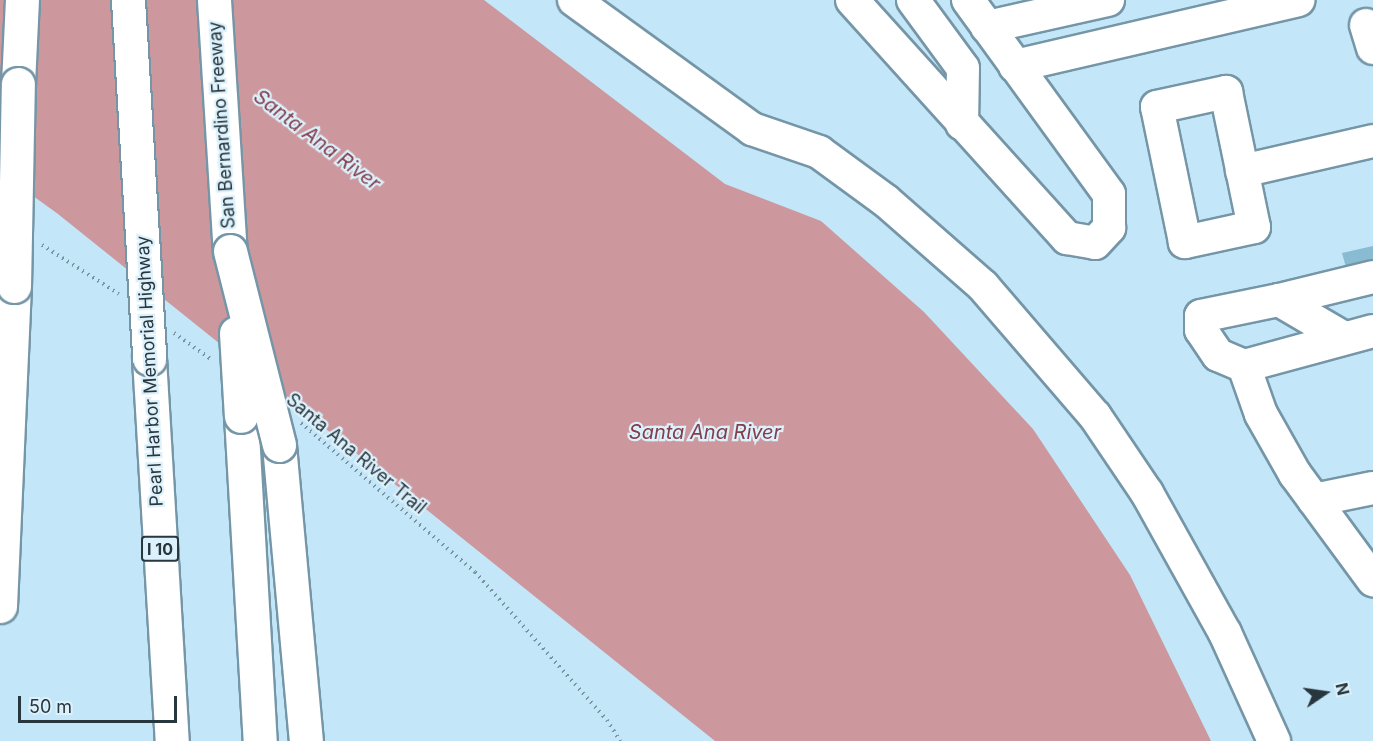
<!DOCTYPE html>
<html>
<head>
<meta charset="utf-8">
<style>
	body { margin:0 }
	#map { position:relative; width:1373px; height:741px; overflow:hidden; background:#c3e6f8; font-family:Inter,sans-serif }
	div>[style] { position:absolute }
	.water>* { inset:0; background:#cc989e }
	.building>* { inset:0; background:#89bbd3 }
	.path>* { height:4px; margin-top:-2px; transform-origin:0; background:repeating-linear-gradient(90deg,#7a93a0 0 1.5px,transparent 0 6px) }
	.roads { filter:drop-shadow(2px 0 #7596a7) drop-shadow(-2px 0 #7596a7) drop-shadow(0 2px #7596a7) drop-shadow(0 -2px #7596a7) }
	.minor>* { height:32px; margin:-16px; padding:0 16px; transform-origin:16px; border-radius:16px; background:#fff }
	.highway>* { height:33px; margin:-16.5px; padding:0 16.5px; transform-origin:16.5px; border-radius:16.5px; background:#fff }
	.bridges { filter:drop-shadow(2px 0 #7596a7) drop-shadow(-2px 0 #7596a7) drop-shadow(0 2px #7596a7) drop-shadow(0 -2px #7596a7) }
	.highway-bridge>* { height:33px; margin:-16.5px; padding:0 16.5px; transform-origin:16.5px; border-radius:16.5px; background:#fff }
	span { translate:-50% -50%; white-space:nowrap; text-align:center; line-height:1.15; -webkit-text-stroke:4.5px #dcf1fc; paint-order:stroke }
	.shield-label span { padding:2px 4px; background:#dcf1fc; border:2px solid; border-radius:4px; -webkit-text-stroke-width:0 }
	.shield-label { font-size:16px; color:#28363d; font-weight:700 }
	.street-label { font-size:18px; color:#28363d }
	.water-label { font-size:20px; color:#823f4b; font-style:italic }
	.north { position:absolute; left:1295px; top:663px; width:60px; height:60px; -webkit-text-stroke:4px #dcf1fc; paint-order:stroke; rotate:77deg; font-size:16px; font-weight:700; line-height:24px; text-align:center; color:#28363d }
	.north::after { content:''; display:block; margin:auto; width:21px; height:27px; background:#28363d; clip-path:polygon(50% 0,100% 100%,50% 72%,0 100%) }
	.scale { position:absolute; left:18px; top:696px; width:159px; height:27px; box-sizing:border-box; border:3px solid #28363d; border-top:0; padding-left:8px; font-size:18px; line-height:21px; white-space:nowrap; color:#28363d; -webkit-text-stroke:4px #dcf1fc; paint-order:stroke }
</style>
</head>
<body>
<div id="map">
	<div class="water">
		<div style="clip-path:polygon(0 0,484px 0,725px 184px,821px 221px,924px 312px,1033px 429px,1130px 575px,1211px 741px,715px 741px,58px 214px,0 172px)"></div>
	</div>
	<div class="building">
		<div style="clip-path:polygon(1373px 246px,1373px 265px,1347px 271px,1342px 253px)"></div>
	</div>
	<div class="path">
		<div style="left:42px;top:245px;width:91px;rotate:32.5deg"></div>
		<div style="left:174px;top:333px;width:47px;rotate:35.4deg"></div>
		<div style="left:301px;top:423px;width:229px;rotate:40.6deg"></div>
		<div style="left:475px;top:572px;width:198px;rotate:48.3deg"></div>
		<div style="left:607px;top:720px;width:25px;rotate:58deg"></div>
	</div>
	<div class="roads">
		<div class="minor">
			<div style="left:574px;top:0;width:220px;rotate:35.9deg"></div>
			<div style="left:752px;top:129px;width:71px;rotate:18.9deg"></div>
			<div style="left:819px;top:152px;width:83px;rotate:36.2deg"></div>
			<div style="left:886px;top:201px;width:129px;rotate:41.2deg"></div>
			<div style="left:983px;top:286px;width:172px;rotate:49.3deg"></div>
			<div style="left:1095px;top:416px;width:93px;rotate:56deg"></div>
			<div style="left:1147px;top:493px;width:160px;rotate:60.9deg"></div>
			<div style="left:1225px;top:633px;width:119px;rotate:65.6deg"></div>
			<div style="left:852px;top:0;width:321px;rotate:47.9deg"></div>
			<div style="left:1067px;top:238px;width:28px;rotate:10deg"></div>
			<div style="left:1095px;top:243px;width:21px;rotate:-47deg"></div>
			<div style="left:1109px;top:228px;width:34px;rotate:-90deg"></div>
			<div style="left:1109px;top:194px;width:240px;rotate:-126deg"></div>
			<div style="left:913px;top:0;width:84px;rotate:53.7deg"></div>
			<div style="left:963px;top:68px;width:56px;rotate:91deg"></div>
			<div style="left:1366px;top:25px;width:24px;rotate:73deg"></div>
			<div style="left:987px;top:27px;width:124px;rotate:-12.6deg"></div>
			<div style="left:1015px;top:66px;width:291px;rotate:-13.1deg"></div>
			<div style="left:1226px;top:92px;width:138px;rotate:78.3deg"></div>
			<div style="left:1254px;top:227px;width:71px;rotate:167.7deg"></div>
			<div style="left:1185px;top:242px;width:138px;rotate:-101.7deg"></div>
			<div style="left:1157px;top:107px;width:71px;rotate:-12.3deg"></div>
			<div style="left:1242px;top:171px;width:134px;rotate:-12.9deg"></div>
			<div style="left:1279px;top:300px;width:97px;rotate:-13.7deg"></div>
			<div style="left:1373px;top:331px;width:134px;rotate:164.8deg"></div>
			<div style="left:1244px;top:366px;width:51px;rotate:70.5deg"></div>
			<div style="left:1261px;top:414px;width:69px;rotate:60.5deg"></div>
			<div style="left:1295px;top:474px;width:132px;rotate:53.7deg"></div>
			<div style="left:1244px;top:366px;width:28px;rotate:-157deg"></div>
			<div style="left:1218px;top:355px;width:30px;rotate:-124deg"></div>
			<div style="left:1201px;top:330px;width:14px;rotate:-90deg"></div>
			<div style="left:1201px;top:316px;width:80px;rotate:-11.6deg"></div>
			<div style="left:1279px;top:300px;width:75px;rotate:30.3deg"></div>
			<div style="left:1314px;top:500px;width:60px;rotate:-11.5deg"></div>
		</div>
		<div class="highway">
			<div style="left:214px;top:0;width:252px;rotate:86.4deg"></div>
			<div style="left:12px;top:113px;width:30px;rotate:-78deg"></div>
			<div style="left:18px;top:84px;width:84px;rotate:-87.3deg"></div>
			<div style="left:149px;top:358px;width:384px;rotate:86.6deg"></div>
			<div style="left:241px;top:416px;width:326px;rotate:86.7deg"></div>
			<div style="left:279px;top:445px;width:297px;rotate:84.8deg"></div>
			<div style="left:0;top:606px;width:320px;rotate:-87.5deg"></div>
		</div>
	</div>
	<div class="bridges">
		<div class="highway-bridge">
			<div style="left:128px;top:0;width:359px;rotate:86.6deg"></div>
			<div style="left:230px;top:251px;width:200px;rotate:75.8deg"></div>
			<div style="left:14px;top:286px;width:202px;rotate:-88.9deg"></div>
			<div style="left:236px;top:333px;width:83px;rotate:86.6deg"></div>
		</div>
	</div>
	<div class="shield-label">
		<span style="left:160px;top:549px">I 10</span>
	</div>
	<div class="street-label">
		<span style="left:222px;top:125px;rotate:-94deg">San Bernardino Freeway</span>
		<span style="left:150px;top:371px;rotate:-93deg">Pearl Harbor Memorial Highway</span>
		<span style="left:356px;top:454px;rotate:40deg">Santa Ana River Trail</span>
	</div>
	<div class="water-label">
		<span style="left:317px;top:140px;rotate:37deg">Santa Ana River</span>
		<span style="left:705px;top:432px">Santa Ana River</span>
	</div>
	<div class="north">N</div>
	<div class="scale">50 m</div>
</div>
</body>
</html>
